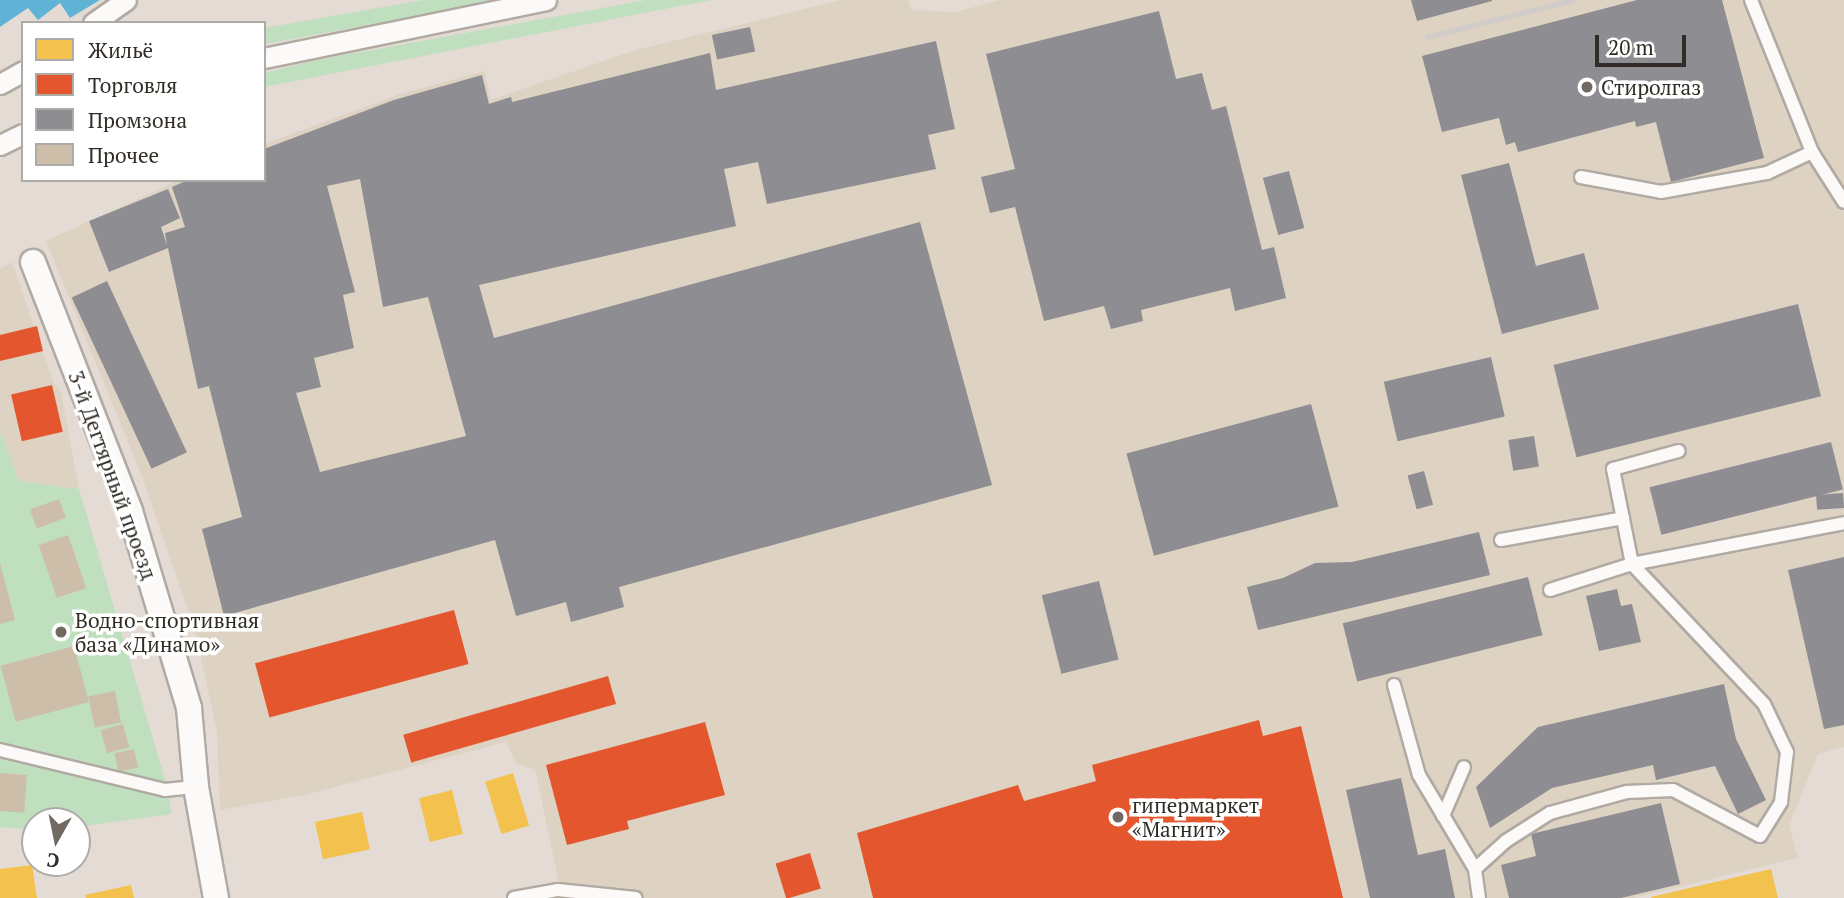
<!DOCTYPE html>
<html>
<head>
<meta charset="utf-8">
<style>
	body { margin:0 }
	#map { position:relative; width:1844px; height:898px; overflow:hidden; background:#e4dcd4; font-family:"PT Serif",serif }
	div>[style] { position:absolute }
	[style*='--x'] { left:calc(var(--x)*1px); top:calc(var(--y)*1px); width:calc(var(--w)*1px); rotate:calc(var(--a)*1deg) }
	.built>* { inset:0; background:#ded2c3 }
	.green>* { inset:0; background:#bfdfbf }
	.water>* { inset:0; background:#61b3d6 }
	.homes>* { inset:0; background:#f2c14e; transform-origin:0 0 }
	.shops>* { inset:0; background:#e4572e; transform-origin:0 0 }
	.industry>* { inset:0; background:#8d8d92; transform-origin:0 0 }
	.building>* { inset:0; background:#cdbeaa; transform-origin:0 0 }
	.roads { filter:drop-shadow(2px 0 #b0aaa3) drop-shadow(-2px 0 #b0aaa3) drop-shadow(0 2px #b0aaa3) drop-shadow(0 -2px #b0aaa3) }
	.service>* { height:12px; margin:-6px; padding:0 6px; transform-origin:6px; border-radius:6px; background:#fbfaf9 }
	.pedestrian>* { height:19px; margin:-9.5px; padding:0 9.5px; transform-origin:9.5px; border-radius:9.5px; background:#fbfaf9 }
	.minor>* { height:24px; margin:-12px; padding:0 12px; transform-origin:12px; border-radius:12px; background:#fbfaf9 }
	.rail>* { height:5px; margin:-2.5px; padding:0 2.5px; transform-origin:2.5px; border-radius:2.5px; background:#cfccca }
	.dots>* { width:19px; height:19px; translate:-50% -50%; box-sizing:border-box; border:4px solid #fff; border-radius:50% }
	span { translate:-50% -50%; white-space:nowrap; text-align:center; line-height:1.15; -webkit-text-stroke:7px #fff; paint-order:stroke }
	.poi-label { font-size:21px; color:#312c26 }
	.left { translate:0 -50%; text-align:left }
	.street-label { font-size:21px; color:#312c26 }
	.legend { position:absolute; left:21px; top:21px; width:245px; height:161px; box-sizing:border-box; background:#fff; border:2px solid #adaba8; margin:0; padding:9px 12px; list-style:none; font-size:21px; color:#312c26 }
	.legend li { display:flex; align-items:center; gap:14px; height:35px }
	.legend b { width:35px; border:2px solid #adaba8 }
	.north { position:absolute; left:21px; top:807px; width:70px; height:70px; box-sizing:border-box; background:#fff; border:2px solid #adaba8; border-radius:50%; rotate:189deg; font-size:19px; font-weight:700; line-height:28px; text-align:center; color:#312c26 }
	.north::after { content:''; display:block; margin:auto; width:24px; height:32px; background:#706a63; clip-path:polygon(50% 0,100% 100%,50% 72%,0 100%) }
	.scale { position:absolute; left:1595px; top:35px; width:91px; height:32px; box-sizing:border-box; border:4px solid #312c26; border-top:0; padding-left:9px; font-size:21px; line-height:24px; white-space:nowrap; color:#312c26; -webkit-text-stroke:5px #fff; paint-order:stroke }
</style>
</head>
<body>
<div id="map">
	<div class="built">
		<div style="clip-path:polygon(841px 0,908px 0,911px 10px,955px 12px,1000px 0,1844px 0,1844px 747px,1818px 754px,1789px 825px,1798px 858px,1633px 898px,562px 898px,535px 769px,517px 764px,506px 742px,304px 795px,220px 810px,217px 732px,195px 631px,141px 474px,46px 241px,179px 180px,264px 180px,264px 144px,400px 94px,485px 71px,490px 100px,636px 50px)"></div>
		<div style="clip-path:polygon(12px 262px,53px 381px,61px 392px,79px 489px,19px 481px,0 431px,0 269px)"></div>
	</div>
	<div class="green">
		<div style="clip-path:polygon(423px 0,505px 0,264px 44px,264px 28px)"></div>
		<div style="clip-path:polygon(646px 0,711px 0,264px 87px,264px 73px,312px 61px)"></div>
		<div style="clip-path:polygon(0 431px,19px 481px,79px 489px,164px 776px,172px 814px,77px 827px,77px 821px,35px 821px,35px 830px,0 827px)"></div>
	</div>
	<div class="water">
		<div style="clip-path:polygon(0 0,100px 0,70px 18px,60px 3px,38px 20px,28px 8px,0 27px)"></div>
	</div>
	<div class="homes">
		<div style="left:513px;top:773px;width:55px;height:29px;rotate:73deg"></div>
		<div style="left:452px;top:790px;width:45px;height:34px;rotate:76deg"></div>
		<div style="left:362px;top:812px;width:38px;height:48px;rotate:78deg"></div>
		<div style="clip-path:polygon(32px 865px,37px 898px,0 898px,0 869px)"></div>
		<div style="clip-path:polygon(1771px 869px,1778px 898px,1651px 898px,1651px 897px)"></div>
		<div style="clip-path:polygon(131px 885px,134px 898px,86px 898px,85px 895px)"></div>
	</div>
	<div class="shops">
		<div style="clip-path:polygon(37px 326px,43px 351px,0 361px,0 335px)"></div>
		<div style="left:52px;top:385px;width:48px;height:42px;rotate:77deg"></div>
		<div style="left:454px;top:610px;width:56px;height:206px;rotate:75deg"></div>
		<div style="left:608px;top:676px;width:29px;height:213px;rotate:74deg"></div>
		<div style="clip-path:polygon(1259px 720px,1263px 736px,1301px 726px,1343px 898px,873px 898px,857px 833px,1018px 785px,1024px 801px,1096px 781px,1092px 765px)"></div>
		<div style="clip-path:polygon(705px 722px,725px 795px,627px 821px,629px 829px,567px 845px,546px 765px)"></div>
		<div style="left:810px;top:853px;width:37px;height:36px;rotate:73deg"></div>
	</div>
	<div class="industry">
		<div style="clip-path:polygon(1411px 0,1492px 0,1492px 1px,1417px 21px)"></div>
		<div style="clip-path:polygon(1637px 0,1722px 0,1764px 158px,1671px 182px,1656px 122px,1636px 127px,1635px 121px,1518px 152px,1515px 142px,1506px 145px,1499px 118px,1442px 132px,1422px 56px)"></div>
		<div style="clip-path:polygon(1159px 11px,1176px 79px,1202px 73px,1212px 110px,1226px 106px,1262px 250px,1274px 247px,1286px 298px,1235px 311px,1230px 288px,1141px 310px,1143px 321px,1111px 329px,1104px 306px,1044px 321px,1015px 207px,990px 213px,981px 177px,1015px 169px,986px 54px)"></div>
		<div style="left:750px;top:27px;width:25px;height:39px;rotate:78deg"></div>
		<div style="clip-path:polygon(evenodd,936px 41px,955px 129px,928px 135px,936px 169px,767px 204px,758px 162px,724px 169px,736px 226px,479px 285px,494px 338px,920px 222px,992px 485px,619px 587px,624px 607px,571px 622px,566px 602px,516px 616px,495px 540px,224px 616px,202px 529px,242px 517px,209px 386px,198px 389px,168px 248px,109px 272px,89px 221px,168px 189px,180px 218px,161px 227px,167px 245px,165px 233px,185px 227px,172px 187px,188px 180px,264px 180px,264px 149px,394px 100px,482px 75px,489px 104px,511px 97px,512px 102px,710px 53px,716px 90px,936px 41px,360px 179px,383px 307px,428px 297px,466px 436px,320px 472px,296px 393px,321px 387px,314px 358px,354px 348px,343px 295px,355px 292px,327px 186px,360px 179px)"></div>
		<div style="clip-path:polygon(1509px 163px,1536px 266px,1584px 253px,1599px 309px,1502px 334px,1461px 175px)"></div>
		<div style="left:1289px;top:171px;width:59px;height:27px;rotate:75deg"></div>
		<div style="left:107px;top:281px;width:189px;height:39px;rotate:65deg"></div>
		<div style="left:1798px;top:304px;width:95px;height:252px;rotate:76deg"></div>
		<div style="left:1491px;top:357px;width:61px;height:110px;rotate:77deg"></div>
		<div style="left:1311px;top:404px;width:106px;height:191px;rotate:75deg"></div>
		<div style="left:1534px;top:436px;width:31px;height:26px;rotate:81deg"></div>
		<div style="left:1831px;top:442px;width:49px;height:187px;rotate:76deg"></div>
		<div style="left:1424px;top:471px;width:35px;height:17px;rotate:75deg"></div>
		<div style="left:1843px;top:493px;width:15px;height:27px;rotate:86deg"></div>
		<div style="clip-path:polygon(1479px 532px,1490px 575px,1258px 630px,1247px 587px,1283px 578px,1315px 563px,1352px 562px)"></div>
		<div style="clip-path:polygon(1844px 557px,1844px 725px,1824px 729px,1788px 570px)"></div>
		<div style="left:1528px;top:577px;width:60px;height:191px;rotate:76deg"></div>
		<div style="left:1099px;top:581px;width:81px;height:59px;rotate:76deg"></div>
		<div style="clip-path:polygon(1617px 589px,1621px 606px,1632px 604px,1641px 642px,1599px 651px,1586px 596px)"></div>
		<div style="clip-path:polygon(1724px 684px,1736px 739px,1766px 800px,1738px 814px,1715px 766px,1656px 780px,1653px 765px,1552px 788px,1490px 828px,1476px 787px,1538px 727px)"></div>
		<div style="clip-path:polygon(1401px 778px,1418px 855px,1445px 849px,1455px 898px,1370px 898px,1346px 790px)"></div>
		<div style="clip-path:polygon(1661px 803px,1680px 884px,1621px 898px,1509px 898px,1501px 865px,1536px 856px,1531px 834px)"></div>
	</div>
	<div class="building">
		<div style="left:59px;top:499px;width:20px;height:31px;rotate:70deg"></div>
		<div style="left:68px;top:535px;width:56px;height:31px;rotate:71deg"></div>
		<div style="clip-path:polygon(0 563px,15px 620px,0 624px)"></div>
		<div style="left:74px;top:646px;width:58px;height:76px;rotate:75deg"></div>
		<div style="left:115px;top:691px;width:32px;height:27px;rotate:79deg"></div>
		<div style="left:123px;top:724px;width:24px;height:23px;rotate:75deg"></div>
		<div style="left:134px;top:749px;width:19px;height:20px;rotate:78deg"></div>
		<div style="left:0;top:773px;width:27px;height:38px;rotate:4deg"></div>
	</div>
	<div class="roads">
		<div class="service">
			<div style="--x:1751;--y:0;--w:164;--a:68.1"></div>
			<div style="--x:1812;--y:152;--w:59;--a:57.4"></div>
			<div style="--x:1581;--y:177;--w:81;--a:10.6"></div>
			<div style="--x:1661;--y:192;--w:108;--a:-10.2"></div>
			<div style="--x:1767;--y:173;--w:50;--a:-25"></div>
			<div style="--x:1501;--y:540;--w:124;--a:-10.2"></div>
			<div style="--x:1550;--y:590;--w:86;--a:-17.6"></div>
			<div style="--x:1632;--y:564;--w:216;--a:-10.9"></div>
			<div style="--x:1394;--y:685;--w:93;--a:74.5"></div>
			<div style="--x:1419;--y:775;--w:109;--a:59.2"></div>
			<div style="--x:0;--y:750;--w:170;--a:13.6"></div>
			<div style="--x:165;--y:790;--w:31;--a:-6"></div>
			<div style="--x:1443;--y:816;--w:53;--a:-66.8"></div>
			<div style="--x:514;--y:898;--w:45;--a:-10.3"></div>
			<div style="--x:558;--y:890;--w:78;--a:5.9"></div>
			<div style="--x:1479;--y:898;--w:29;--a:-98"></div>
			<div style="--x:1475;--y:869;--w:42;--a:-42.1"></div>
			<div style="--x:1506;--y:841;--w:52;--a:-32.5"></div>
			<div style="--x:1550;--y:813;--w:80;--a:-15.3"></div>
			<div style="--x:1627;--y:792;--w:46;--a:-2.5"></div>
			<div style="--x:1673;--y:790;--w:98;--a:27.9"></div>
			<div style="--x:1760;--y:836;--w:40;--a:-58"></div>
			<div style="--x:1781;--y:802;--w:50;--a:-83.2"></div>
			<div style="--x:1787;--y:752;--w:53;--a:-115.6"></div>
			<div style="--x:1764;--y:704;--w:192;--a:-133.3"></div>
			<div style="--x:1632;--y:564;--w:97;--a:-101.3"></div>
			<div style="--x:1613;--y:469;--w:68;--a:-15.3"></div>
		</div>
		<div class="pedestrian">
			<div style="--x:93;--y:23;--w:40;--a:-34.9"></div>
			<div style="--x:264;--y:58;--w:288;--a:-11.6"></div>
			<div style="--x:0;--y:84;--w:26;--a:-29"></div>
			<div style="--x:0;--y:145;--w:25;--a:-26"></div>
		</div>
		<div class="minor">
			<div style="--x:33;--y:262;--w:267;--a:68.7"></div>
			<div style="--x:130;--y:511;--w:206;--a:73.3"></div>
			<div style="--x:189;--y:708;--w:79;--a:84.9"></div>
			<div style="--x:196;--y:787;--w:113;--a:79.8"></div>
		</div>
	</div>
	<div class="rail">
		<div style="--x:1427;--y:37;--w:150;--a:-14.3"></div>
	</div>
	<div class="dots">
		<div style="left:1587px;top:87px;background:#706a63"></div>
		<div style="left:61px;top:632px;background:#706a63"></div>
		<div style="left:1118px;top:817px;background:#706a63"></div>
	</div>
	<div class="poi-label">
		<span class="left" style="left:1601px;top:87px">Стиролгаз</span>
		<span class="left" style="left:75px;top:632px">Водно-спортивная<br>база «Динамо»</span>
		<span class="left" style="left:1132px;top:817px">гипермаркет<br>«Магнит»</span>
	</div>
	<div class="street-label">
		<span style="left:113px;top:475px;rotate:70deg">3-й Дегтярный проезд</span>
	</div>
	<ul class="legend">
	<li><b style="height:19px;background:#f2c14e"></b>Жильё</li>
	<li><b style="height:19px;background:#e4572e"></b>Торговля</li>
	<li><b style="height:19px;background:#8d8d92"></b>Промзона</li>
	<li><b style="height:19px;background:#cdbeaa"></b>Прочее</li>
	</ul>
	<div class="north">С</div>
	<div class="scale">20 m</div>
</div>
</body>
</html>
